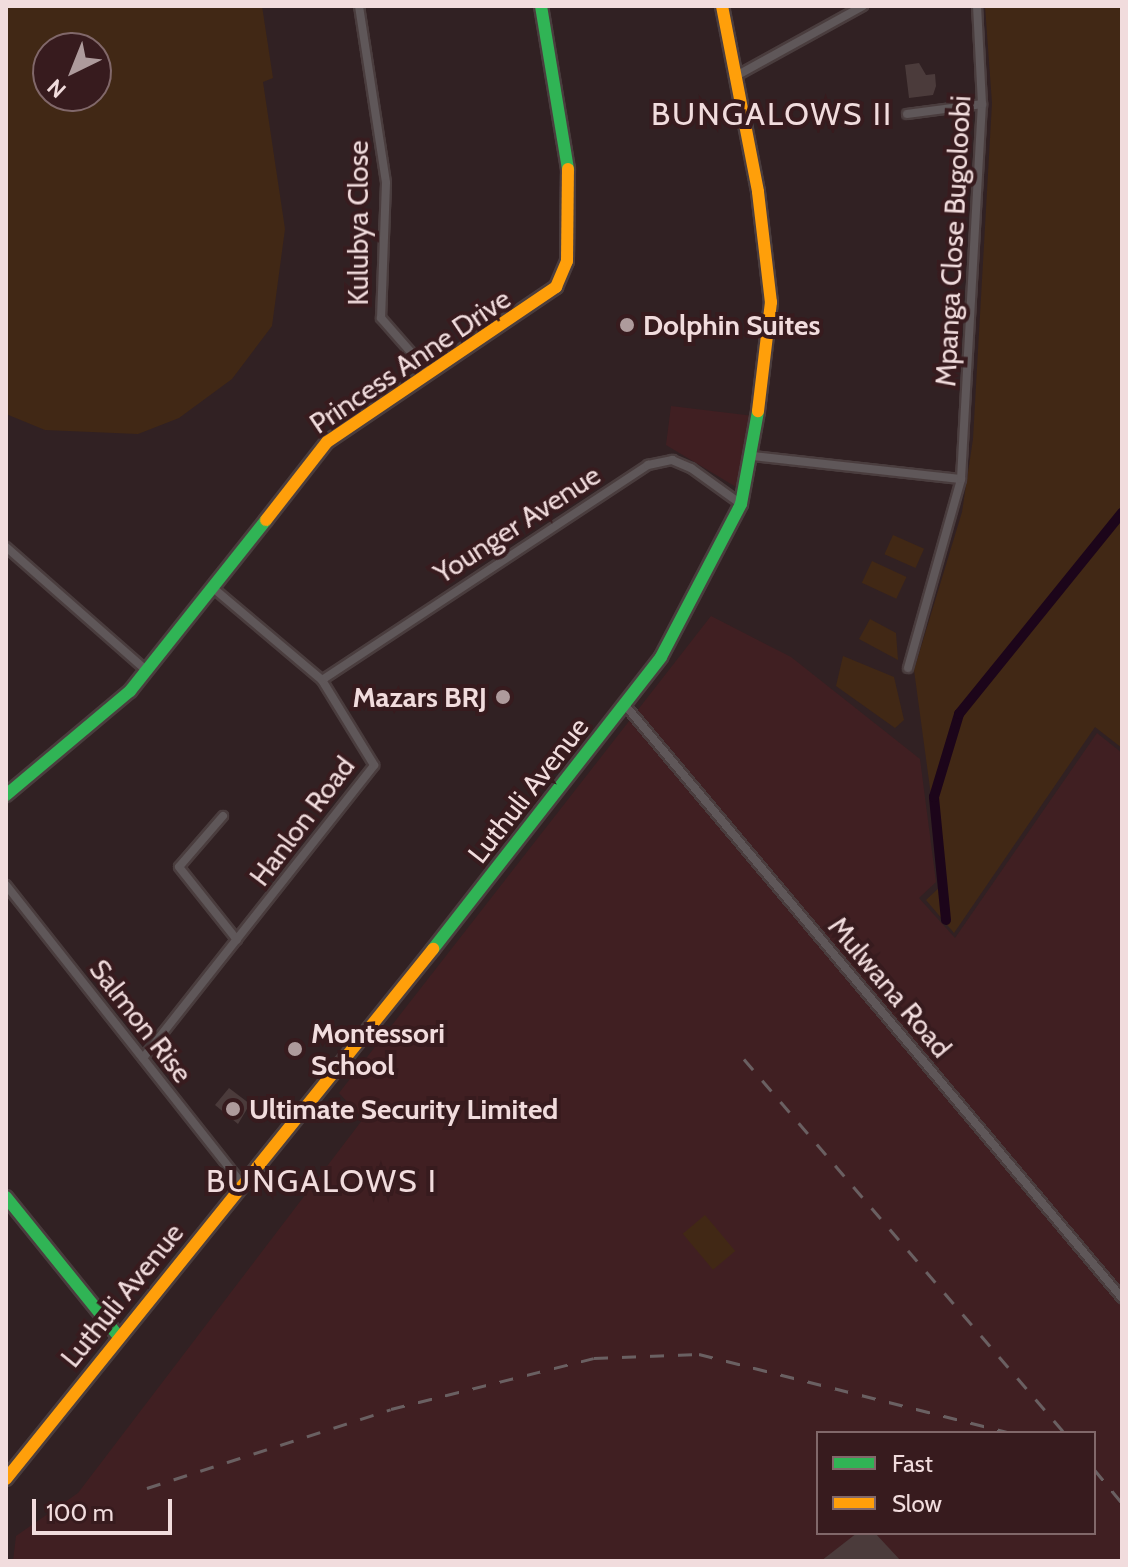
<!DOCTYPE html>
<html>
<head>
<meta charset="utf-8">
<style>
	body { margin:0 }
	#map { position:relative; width:1128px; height:1567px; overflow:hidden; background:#312123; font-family:Cabin,sans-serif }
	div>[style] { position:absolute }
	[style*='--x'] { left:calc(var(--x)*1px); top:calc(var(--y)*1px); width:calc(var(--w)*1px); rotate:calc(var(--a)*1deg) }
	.built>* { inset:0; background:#401f22 }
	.green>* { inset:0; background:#412815; transform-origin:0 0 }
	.canal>* { height:10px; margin:-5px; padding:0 5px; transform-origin:5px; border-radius:5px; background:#1c051a }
	.building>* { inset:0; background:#4b3b3b }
	.roads { filter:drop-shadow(2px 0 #4a3d3e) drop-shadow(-2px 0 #4a3d3e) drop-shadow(0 2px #4a3d3e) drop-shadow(0 -2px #4a3d3e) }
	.street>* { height:8px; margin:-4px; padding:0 4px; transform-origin:4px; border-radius:4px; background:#5f5759 }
	.fast>* { height:12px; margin:-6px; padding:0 6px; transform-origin:6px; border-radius:6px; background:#30b455 }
	.slow>* { height:12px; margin:-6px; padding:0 6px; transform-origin:6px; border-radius:6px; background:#ff9f0a }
	.rail>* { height:3px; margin-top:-1.5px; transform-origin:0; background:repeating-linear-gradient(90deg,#6a6062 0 14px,transparent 0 28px) }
	.dots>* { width:22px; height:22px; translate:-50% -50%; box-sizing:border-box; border:4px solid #371b1e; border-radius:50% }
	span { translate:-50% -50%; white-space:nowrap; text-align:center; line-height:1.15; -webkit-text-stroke:8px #371b1e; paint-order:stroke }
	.street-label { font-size:28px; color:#f1dcdd }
	.poi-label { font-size:28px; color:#f1dcdd; font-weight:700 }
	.left { translate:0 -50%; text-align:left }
	.right { translate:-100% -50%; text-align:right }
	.quarter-label { font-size:32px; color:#f1dcdd; letter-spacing:2px }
	.frame { position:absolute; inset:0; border:8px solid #f1dcdd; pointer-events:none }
	.legend { position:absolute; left:816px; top:1431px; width:280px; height:104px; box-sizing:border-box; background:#371b1e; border:2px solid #81686a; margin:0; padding:10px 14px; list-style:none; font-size:24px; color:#f1dcdd }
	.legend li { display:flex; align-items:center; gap:16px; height:40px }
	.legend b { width:40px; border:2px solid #81686a }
	.north { position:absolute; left:32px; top:32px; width:80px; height:80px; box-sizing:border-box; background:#371b1e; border:2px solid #81686a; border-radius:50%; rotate:223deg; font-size:22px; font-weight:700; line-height:32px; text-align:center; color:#f1dcdd }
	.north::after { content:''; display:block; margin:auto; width:28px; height:36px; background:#ae9b9c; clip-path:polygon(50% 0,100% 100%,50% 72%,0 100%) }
	.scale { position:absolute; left:32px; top:1499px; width:140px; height:36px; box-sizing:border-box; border:4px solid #f1dcdd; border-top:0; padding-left:10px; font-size:24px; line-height:28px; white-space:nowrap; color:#f1dcdd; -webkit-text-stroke:6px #371b1e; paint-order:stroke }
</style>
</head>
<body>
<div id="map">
	<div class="built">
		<div style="clip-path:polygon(671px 406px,754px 416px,736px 487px,666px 445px)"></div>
		<div style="clip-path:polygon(evenodd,711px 616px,791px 657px,920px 759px,936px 882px,919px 898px,955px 938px,1097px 733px,1122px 753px,1122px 1561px,13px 1561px,16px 1536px,78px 1493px,363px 1119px,339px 1093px,711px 616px,818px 1433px,1094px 1433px,1094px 1533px,818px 1533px,818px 1433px)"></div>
	</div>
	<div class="green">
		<div style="clip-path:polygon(evenodd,6px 6px,262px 6px,273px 78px,263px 82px,285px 229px,272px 326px,232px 379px,179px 418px,138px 434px,45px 430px,6px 414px,6px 6px,96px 48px,96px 96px,48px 96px,48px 48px,96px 48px)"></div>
		<div style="clip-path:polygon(985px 6px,1122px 6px,1122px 748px,1095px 727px,954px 933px,926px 900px,943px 884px,914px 670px,962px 512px,973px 439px,992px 103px)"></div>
		<div style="left:893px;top:535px;width:34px;height:21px;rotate:24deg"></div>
		<div style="left:872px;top:561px;width:38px;height:24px;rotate:25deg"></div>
		<div style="clip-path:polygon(870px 619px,896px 633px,898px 660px,859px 639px)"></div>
		<div style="clip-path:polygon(843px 656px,894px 677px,904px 720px,895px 728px,836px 686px)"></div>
		<div style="left:705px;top:1215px;width:47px;height:29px;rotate:50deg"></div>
	</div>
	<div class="canal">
		<div style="--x:946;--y:920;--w:124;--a:-95.6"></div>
		<div style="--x:934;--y:797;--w:87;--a:-73.2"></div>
		<div style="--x:959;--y:714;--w:259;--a:-51"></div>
	</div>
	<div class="building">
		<div style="clip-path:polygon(919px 63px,926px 75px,935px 74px,936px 86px,933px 95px,909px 98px,905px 65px)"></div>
		<div style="clip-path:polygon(229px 1088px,250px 1104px,238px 1124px,215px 1105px)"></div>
		<div style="clip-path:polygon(857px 1533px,875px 1533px,901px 1561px,821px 1561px)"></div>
	</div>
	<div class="roads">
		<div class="street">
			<div style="--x:359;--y:6;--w:179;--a:81.3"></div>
			<div style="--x:386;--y:183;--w:135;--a:92.1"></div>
			<div style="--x:381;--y:318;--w:74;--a:48.8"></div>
			<div style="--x:736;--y:76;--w:145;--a:-28.9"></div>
			<div style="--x:907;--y:114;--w:76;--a:-7.6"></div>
			<div style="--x:752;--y:456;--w:210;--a:6.3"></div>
			<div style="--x:6;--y:547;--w:186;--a:41.3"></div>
			<div style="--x:908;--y:668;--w:196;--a:-74.3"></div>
			<div style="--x:961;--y:479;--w:376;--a:-86.8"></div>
			<div style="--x:982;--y:104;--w:98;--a:-92.9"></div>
			<div style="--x:322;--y:680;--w:391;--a:-33.4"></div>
			<div style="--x:648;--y:465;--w:25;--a:-12"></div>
			<div style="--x:672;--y:460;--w:21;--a:23"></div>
			<div style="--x:691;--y:468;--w:62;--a:35.8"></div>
			<div style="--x:625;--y:705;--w:774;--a:50.03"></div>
			<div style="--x:223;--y:816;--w:67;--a:130.8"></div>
			<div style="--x:179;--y:867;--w:93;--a:51.5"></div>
			<div style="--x:6;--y:885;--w:381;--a:51.7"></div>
			<div style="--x:143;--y:1058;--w:373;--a:-51.7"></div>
			<div style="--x:374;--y:765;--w:100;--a:-121.5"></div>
			<div style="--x:322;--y:680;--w:144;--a:-139.8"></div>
		</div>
		<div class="fast">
			<div style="--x:541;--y:6;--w:165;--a:80.6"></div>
			<div style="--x:6;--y:795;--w:162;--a:-40"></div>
			<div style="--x:130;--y:691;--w:218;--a:-51.5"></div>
			<div style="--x:433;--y:949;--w:370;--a:-52"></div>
			<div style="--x:661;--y:657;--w:173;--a:-62.4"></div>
			<div style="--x:741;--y:504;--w:95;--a:-79.6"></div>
			<div style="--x:6;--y:1197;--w:180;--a:51.1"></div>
		</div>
		<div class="slow">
			<div style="--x:722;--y:6;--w:189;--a:79"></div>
			<div style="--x:758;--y:192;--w:111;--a:83.3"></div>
			<div style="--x:771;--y:302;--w:110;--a:96.8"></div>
			<div style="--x:266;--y:520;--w:99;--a:-52"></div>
			<div style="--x:327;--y:442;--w:277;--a:-34.1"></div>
			<div style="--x:556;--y:287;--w:28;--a:-67"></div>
			<div style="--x:567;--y:261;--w:92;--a:-89.4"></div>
			<div style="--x:6;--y:1479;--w:681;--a:-51.14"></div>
		</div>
	</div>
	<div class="rail">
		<div style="--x:744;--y:1059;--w:492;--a:49.4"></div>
		<div style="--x:1094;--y:1469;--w:44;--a:50.5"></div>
		<div style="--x:147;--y:1488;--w:256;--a:-17.9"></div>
		<div style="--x:391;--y:1409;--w:209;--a:-14.1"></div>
		<div style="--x:594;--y:1358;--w:105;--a:-2.2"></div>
		<div style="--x:699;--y:1354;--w:323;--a:14.2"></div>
	</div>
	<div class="dots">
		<div style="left:627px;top:325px;background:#ae9b9c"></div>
		<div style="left:503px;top:697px;background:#ae9b9c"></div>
		<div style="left:295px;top:1049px;background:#ae9b9c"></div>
		<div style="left:233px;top:1109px;background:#ae9b9c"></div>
	</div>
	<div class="street-label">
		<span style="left:358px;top:223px;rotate:-90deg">Kulubya Close</span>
		<span style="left:953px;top:241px;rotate:-87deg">Mpanga Close Bugoloobi</span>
		<span style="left:410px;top:361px;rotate:-34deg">Princess Anne Drive</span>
		<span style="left:517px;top:524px;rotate:-33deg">Younger Avenue</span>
		<span style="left:528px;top:790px;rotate:-52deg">Luthuli Avenue</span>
		<span style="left:302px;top:821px;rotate:-53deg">Hanlon Road</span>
		<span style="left:890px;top:987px;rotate:50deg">Mulwana Road</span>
		<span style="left:141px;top:1021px;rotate:52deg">Salmon Rise</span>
		<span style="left:122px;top:1295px;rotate:-51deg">Luthuli Avenue</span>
	</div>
	<div class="poi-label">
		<span class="left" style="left:643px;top:325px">Dolphin Suites</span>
		<span class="right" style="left:487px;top:697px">Mazars BRJ</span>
		<span class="left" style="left:311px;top:1049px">Montessori<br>School</span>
		<span class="left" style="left:249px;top:1109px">Ultimate Security Limited</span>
	</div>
	<div class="quarter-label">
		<span style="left:772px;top:114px">BUNGALOWS II</span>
		<span style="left:322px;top:1181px">BUNGALOWS I</span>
	</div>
	<div class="frame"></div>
	<ul class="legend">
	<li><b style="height:10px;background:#30b455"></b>Fast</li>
	<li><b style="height:10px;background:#ff9f0a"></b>Slow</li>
	</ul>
	<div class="north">N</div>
	<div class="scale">100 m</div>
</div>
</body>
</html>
